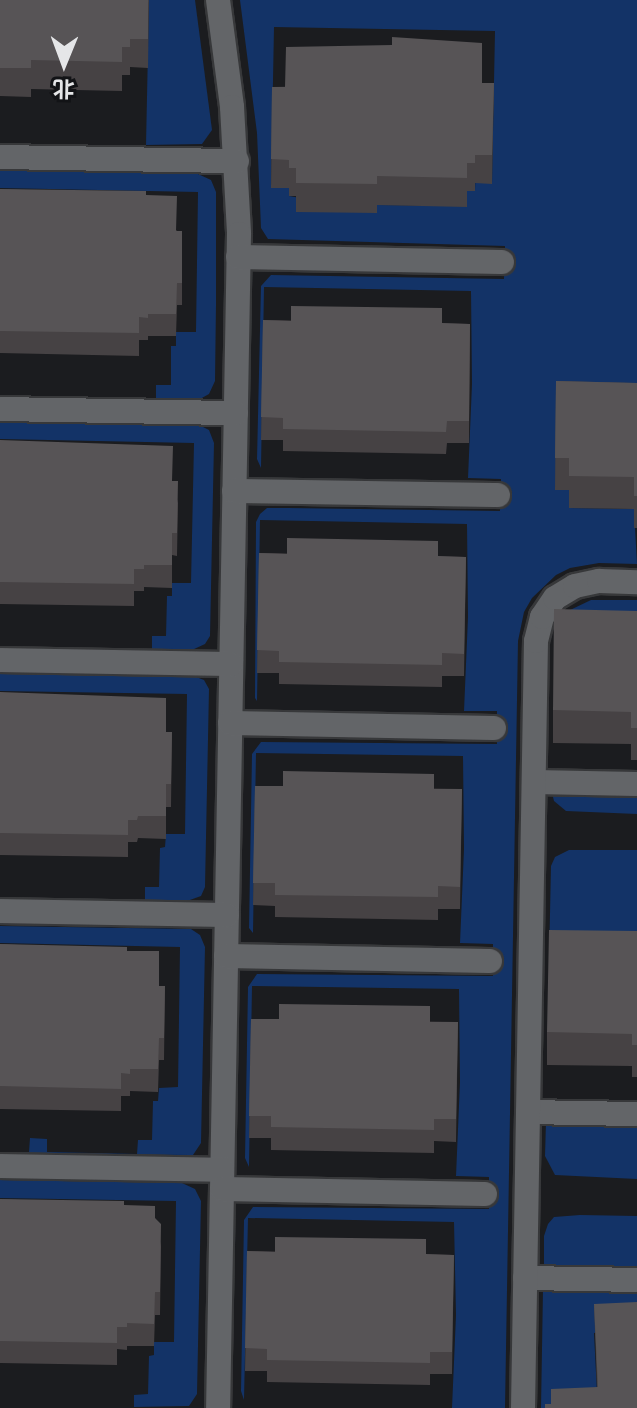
<!DOCTYPE html>
<html>
<head>
<meta charset="utf-8">
<style>
	body { margin:0 }
	#map { position:relative; width:637px; height:1408px; overflow:hidden; background:#1b1c1f; font-family:"DM Sans","Noto Sans SC",sans-serif }
	div>[style] { position:absolute }
	[style*='--x'] { left:calc(var(--x)*1px); top:calc(var(--y)*1px); width:calc(var(--w)*1px); rotate:calc(var(--a)*1deg) }
	.green>* { inset:0; background:#133367 }
	.roads { filter:drop-shadow(2px 0 #37383a) drop-shadow(-2px 0 #37383a) drop-shadow(0 2px #37383a) drop-shadow(0 -2px #37383a) }
	.minor>* { height:24px; margin:-12px; padding:0 12px; transform-origin:12px; border-radius:12px; background:#636568 }
	.wall>* { inset:0; background:#464244 }
	.building>* { inset:0; background:#575456 }
	span { translate:-50% -50%; white-space:nowrap; text-align:center; line-height:1.15; -webkit-text-stroke:6px #121316; paint-order:stroke }
	.north { position:absolute; left:24px; top:24px; width:80px; height:80px; -webkit-text-stroke:6px #121316; paint-order:stroke; rotate:181deg; font-size:22px; font-weight:700; line-height:32px; text-align:center; color:#e5e6e8 }
	.north::after { content:''; display:block; margin:auto; width:28px; height:36px; background:#e5e6e8; clip-path:polygon(50% 0,100% 100%,50% 72%,0 100%) }
</style>
</head>
<body>
<div id="map">
	<div class="green">
		<div style="clip-path:polygon(149px 0,195px 0,212px 130px,202px 144px,146px 145px)"></div>
		<div style="clip-path:polygon(evenodd,240px 0,637px 0,637px 415px,555px 489px,569px 490px,569px 508px,634px 509px,637px 564px,599px 563px,570px 568px,556px 575px,532px 598px,524px 612px,518px 641px,505px 1408px,452px 1408px,456px 1315px,454px 1222px,248px 1218px,244px 1400px,241px 1391px,244px 1220px,253px 1207px,489px 1209px,489px 1177px,456px 1176px,460px 1082px,459px 989px,252px 986px,249px 1167px,245px 1158px,248px 987px,257px 974px,493px 976px,493px 944px,460px 943px,464px 849px,463px 756px,256px 753px,253px 933px,249px 928px,252px 754px,261px 742px,497px 744px,497px 711px,464px 711px,468px 617px,467px 524px,260px 520px,257px 701px,255px 698px,256px 522px,260px 514px,267px 508px,288px 508px,500px 511px,501px 479px,468px 478px,472px 384px,471px 291px,264px 287px,261px 468px,257px 459px,261px 286px,271px 275px,504px 279px,505px 246px,268px 239px,261px 228px,257px 133px,240px 0,274px 27px,495px 31px,492px 183px,482px 183px,476px 159px,475px 191px,467px 191px,466px 206px,377px 205px,377px 212px,289px 196px,289px 164px,271px 188px,274px 27px)"></div>
		<div style="clip-path:polygon(0 170px,198px 174px,211px 180px,216px 192px,216px 304px,215px 381px,209px 394px,200px 399px,156px 398px,156px 385px,171px 385px,171px 346px,176px 346px,176px 332px,196px 332px,198px 192px,0 188px)"></div>
		<div style="clip-path:polygon(0 422px,199px 425px,209px 430px,214px 443px,210px 636px,205px 644px,192px 650px,152px 649px,152px 636px,166px 636px,167px 596px,172px 596px,172px 583px,191px 583px,194px 443px,0 439px)"></div>
		<div style="clip-path:polygon(591px 600px,637px 600px,637px 643px,568px 611px)"></div>
		<div style="clip-path:polygon(0 671px,191px 675px,204px 680px,209px 689px,205px 887px,201px 896px,187px 901px,145px 900px,145px 887px,159px 887px,160px 848px,165px 847px,166px 834px,185px 834px,187px 694px,0 691px)"></div>
		<div style="clip-path:polygon(552px 793px,637px 794px,637px 814px,566px 811px,554px 801px)"></div>
		<div style="clip-path:polygon(569px 850px,637px 850px,637px 963px,549px 962px,551px 866px,555px 857px)"></div>
		<div style="clip-path:polygon(0 926px,191px 929px,200px 935px,205px 947px,201px 1143px,193px 1155px,0 1154px,29px 1152px,30px 1138px,47px 1139px,47px 1152px,137px 1154px,138px 1140px,152px 1140px,153px 1101px,158px 1101px,159px 1088px,178px 1087px,180px 947px,0 943px)"></div>
		<div style="clip-path:polygon(546px 1122px,637px 1124px,637px 1179px,555px 1175px,545px 1156px)"></div>
		<div style="clip-path:polygon(0 1180px,182px 1183px,195px 1189px,201px 1201px,197px 1394px,189px 1406px,134px 1407px,134px 1395px,148px 1394px,149px 1356px,154px 1355px,154px 1342px,174px 1342px,176px 1201px,0 1198px)"></div>
		<div style="clip-path:polygon(580px 1215px,637px 1216px,637px 1269px,544px 1267px,544px 1236px,548px 1224px,554px 1217px)"></div>
		<div style="clip-path:polygon(543px 1289px,637px 1290px,637px 1330px,594px 1333px,597px 1393px,606px 1408px,541px 1408px)"></div>
	</div>
	<div class="roads">
		<div class="minor">
			<div style="--x:218;--y:0;--w:108;--a:82.5"></div>
			<div style="--x:232;--y:107;--w:127;--a:86.8"></div>
			<div style="--x:239;--y:234;--w:1174;--a:91.02"></div>
			<div style="--x:0;--y:157;--w:237;--a:1"></div>
			<div style="--x:238;--y:257;--w:264;--a:1.1"></div>
			<div style="--x:0;--y:409;--w:236;--a:1"></div>
			<div style="--x:234;--y:491;--w:264;--a:0.9"></div>
			<div style="--x:0;--y:660;--w:231;--a:1"></div>
			<div style="--x:230;--y:723;--w:264;--a:1.1"></div>
			<div style="--x:534;--y:782;--w:103;--a:1.1"></div>
			<div style="--x:0;--y:911;--w:227;--a:1"></div>
			<div style="--x:226;--y:956;--w:264;--a:1.1"></div>
			<div style="--x:528;--y:1112;--w:109;--a:1.1"></div>
			<div style="--x:0;--y:1166;--w:222;--a:1"></div>
			<div style="--x:222;--y:1189;--w:263;--a:1.1"></div>
			<div style="--x:525;--y:1278;--w:112;--a:1"></div>
			<div style="--x:523;--y:1408;--w:767;--a:-89.03"></div>
			<div style="--x:536;--y:641;--w:25;--a:-76"></div>
			<div style="--x:542;--y:617;--w:23;--a:-56"></div>
			<div style="--x:555;--y:598;--w:23;--a:-31"></div>
			<div style="--x:575;--y:586;--w:25;--a:-12"></div>
			<div style="--x:599;--y:581;--w:38;--a:2"></div>
		</div>
	</div>
	<div class="wall">
		<div style="clip-path:polygon(0 0,149px 0,148px 68px,130px 67px,130px 75px,122px 75px,122px 91px,31px 89px,31px 97px,0 96px)"></div>
		<div style="clip-path:polygon(494px 83px,492px 184px,475px 183px,475px 191px,467px 191px,467px 207px,377px 205px,377px 213px,296px 212px,296px 196px,289px 196px,289px 188px,271px 188px,272px 87px)"></div>
		<div style="clip-path:polygon(0 189px,146px 195px,177px 231px,182px 253px,182px 305px,177px 305px,176px 336px,148px 336px,148px 340px,139px 340px,139px 356px,0 353px)"></div>
		<div style="clip-path:polygon(263px 320px,470px 324px,469px 443px,447px 443px,446px 454px,283px 451px,283px 440px,261px 440px)"></div>
		<div style="clip-path:polygon(556px 381px,637px 383px,637px 528px,634px 528px,634px 509px,569px 508px,569px 490px,555px 490px)"></div>
		<div style="clip-path:polygon(0 440px,172px 481px,178px 503px,177px 556px,172px 555px,172px 588px,144px 587px,144px 591px,134px 591px,134px 606px,0 604px)"></div>
		<div style="clip-path:polygon(259px 553px,466px 557px,464px 676px,442px 676px,442px 687px,279px 684px,279px 673px,257px 673px)"></div>
		<div style="clip-path:polygon(637px 611px,637px 760px,631px 760px,631px 744px,553px 743px,553px 710px)"></div>
		<div style="clip-path:polygon(0 692px,166px 732px,172px 732px,171px 807px,166px 807px,166px 839px,138px 838px,137px 842px,128px 842px,128px 857px,0 855px)"></div>
		<div style="clip-path:polygon(255px 786px,462px 789px,460px 909px,438px 909px,438px 920px,275px 917px,275px 906px,253px 905px)"></div>
		<div style="clip-path:polygon(637px 931px,637px 1077px,632px 1077px,632px 1066px,547px 1065px,547px 1032px)"></div>
		<div style="clip-path:polygon(0 944px,127px 951px,159px 986px,165px 986px,164px 1060px,159px 1060px,158px 1092px,130px 1091px,130px 1096px,121px 1096px,121px 1111px,0 1109px)"></div>
		<div style="clip-path:polygon(251px 1019px,458px 1022px,456px 1142px,434px 1141px,434px 1153px,271px 1150px,271px 1138px,249px 1138px)"></div>
		<div style="clip-path:polygon(0 1199px,124px 1205px,155px 1218px,161px 1246px,160px 1315px,155px 1315px,154px 1346px,127px 1346px,127px 1350px,117px 1349px,117px 1365px,0 1363px)"></div>
		<div style="clip-path:polygon(247px 1251px,454px 1255px,452px 1374px,430px 1374px,430px 1385px,267px 1382px,267px 1371px,245px 1371px)"></div>
		<div style="clip-path:polygon(594px 1304px,637px 1408px,551px 1404px,597px 1387px)"></div>
	</div>
	<div class="building">
		<div style="clip-path:polygon(0 0,148px 0,148px 39px,130px 39px,130px 47px,122px 47px,122px 62px,31px 60px,31px 68px,0 68px)"></div>
		<div style="clip-path:polygon(392px 37px,482px 43px,482px 83px,494px 83px,492px 155px,475px 155px,475px 163px,467px 163px,467px 178px,377px 176px,377px 184px,296px 183px,296px 168px,289px 168px,289px 160px,271px 159px,272px 87px,285px 87px,286px 47px,392px 45px)"></div>
		<div style="clip-path:polygon(0 189px,146px 191px,146px 195px,177px 196px,176px 231px,182px 231px,182px 283px,177px 283px,176px 314px,148px 314px,148px 318px,139px 317px,139px 333px,0 331px)"></div>
		<div style="clip-path:polygon(291px 306px,442px 308px,442px 323px,470px 324px,469px 421px,447px 421px,446px 432px,283px 429px,283px 418px,261px 417px,263px 320px,291px 321px)"></div>
		<div style="clip-path:polygon(556px 381px,637px 383px,637px 496px,634px 496px,634px 477px,569px 476px,569px 458px,555px 458px)"></div>
		<div style="clip-path:polygon(0 440px,173px 446px,172px 481px,178px 481px,177px 533px,172px 533px,172px 565px,144px 565px,144px 569px,134px 569px,134px 584px,0 582px)"></div>
		<div style="clip-path:polygon(287px 538px,438px 541px,438px 556px,466px 557px,464px 654px,442px 653px,442px 665px,279px 662px,279px 651px,257px 650px,259px 553px,287px 554px)"></div>
		<div style="clip-path:polygon(554px 609px,637px 611px,637px 728px,631px 728px,631px 712px,553px 710px)"></div>
		<div style="clip-path:polygon(0 692px,166px 698px,166px 732px,172px 732px,171px 784px,166px 784px,166px 816px,138px 816px,137px 820px,128px 820px,128px 835px,0 833px)"></div>
		<div style="clip-path:polygon(283px 771px,434px 774px,434px 789px,462px 789px,460px 887px,438px 886px,438px 897px,275px 895px,275px 883px,253px 883px,255px 786px,283px 786px)"></div>
		<div style="clip-path:polygon(549px 930px,637px 931px,637px 1045px,632px 1045px,632px 1034px,547px 1032px)"></div>
		<div style="clip-path:polygon(0 944px,127px 947px,127px 951px,159px 951px,159px 986px,165px 986px,164px 1038px,159px 1038px,158px 1069px,130px 1069px,130px 1074px,121px 1073px,121px 1089px,0 1086px)"></div>
		<div style="clip-path:polygon(279px 1004px,430px 1006px,430px 1022px,458px 1022px,456px 1119px,434px 1119px,434px 1130px,271px 1127px,271px 1116px,249px 1116px,251px 1019px,279px 1019px)"></div>
		<div style="clip-path:polygon(0 1199px,124px 1201px,124px 1205px,155px 1206px,155px 1218px,161px 1224px,160px 1292px,155px 1292px,154px 1324px,127px 1323px,127px 1327px,117px 1327px,117px 1343px,0 1341px)"></div>
		<div style="clip-path:polygon(275px 1237px,426px 1239px,426px 1254px,454px 1255px,452px 1352px,430px 1352px,430px 1363px,267px 1360px,267px 1349px,245px 1348px,247px 1251px,275px 1252px)"></div>
		<div style="clip-path:polygon(637px 1302px,637px 1408px,545px 1408px,545px 1404px,551px 1404px,551px 1389px,598px 1387px,594px 1304px)"></div>
	</div>
	<div class="north">北</div>
</div>
</body>
</html>
